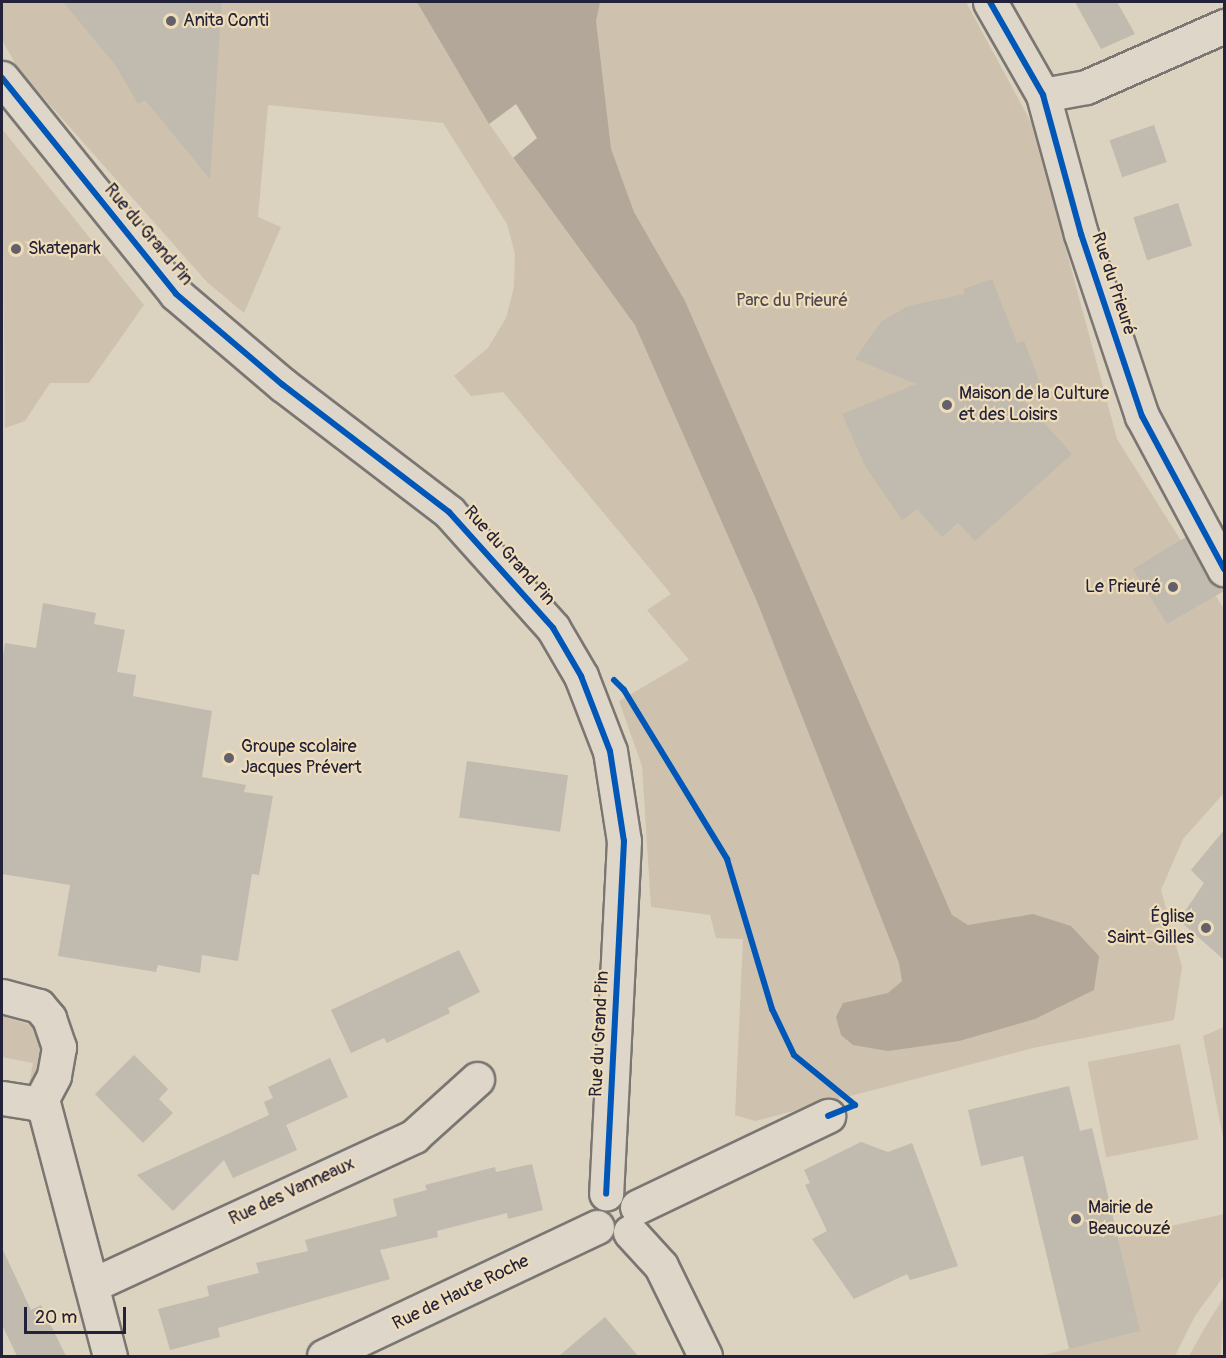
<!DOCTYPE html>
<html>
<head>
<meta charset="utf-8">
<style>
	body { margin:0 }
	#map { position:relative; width:1226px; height:1358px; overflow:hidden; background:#dbd2c0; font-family:Pangolin,sans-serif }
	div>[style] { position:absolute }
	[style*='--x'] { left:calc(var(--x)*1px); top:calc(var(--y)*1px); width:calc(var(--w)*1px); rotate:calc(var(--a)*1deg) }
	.green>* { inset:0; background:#cec2ae; transform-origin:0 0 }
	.water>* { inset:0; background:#b2a799 }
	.pier>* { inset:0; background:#dbd2c0 }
	.building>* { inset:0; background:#c1baae; transform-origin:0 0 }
	.roads { filter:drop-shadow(2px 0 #7a7672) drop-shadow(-2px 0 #7a7672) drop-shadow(0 2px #7a7672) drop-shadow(0 -2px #7a7672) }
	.minor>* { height:33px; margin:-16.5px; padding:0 16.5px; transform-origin:16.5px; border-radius:16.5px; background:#ddd6c9 }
	.cycleway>* { height:6px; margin:-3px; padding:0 3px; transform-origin:3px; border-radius:3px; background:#0057b8 }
	.dots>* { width:16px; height:16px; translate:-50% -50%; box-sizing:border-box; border:3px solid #efdcb9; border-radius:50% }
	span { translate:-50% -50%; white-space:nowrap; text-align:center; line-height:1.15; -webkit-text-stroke:4.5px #efdcb9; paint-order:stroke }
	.poi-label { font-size:18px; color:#22223b }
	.left { translate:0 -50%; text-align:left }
	.right { translate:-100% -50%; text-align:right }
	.street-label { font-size:18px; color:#22223b }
	.park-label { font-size:18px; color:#4c4855 }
	.frame { position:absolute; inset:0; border:3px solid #22223b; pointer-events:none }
	.scale { position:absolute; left:24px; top:1307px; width:102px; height:27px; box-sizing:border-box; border:3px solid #22223b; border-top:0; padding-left:8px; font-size:18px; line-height:21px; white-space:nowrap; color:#22223b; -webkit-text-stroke:4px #efdcb9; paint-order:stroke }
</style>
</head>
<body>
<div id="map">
	<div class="green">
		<div style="clip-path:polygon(2px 2px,966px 2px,1033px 126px,1117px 439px,1224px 609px,1224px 793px,1183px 839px,1161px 890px,1182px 967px,1174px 1020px,1033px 1048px,755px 1121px,735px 1115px,743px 939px,716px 938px,710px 915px,651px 907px,642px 766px,619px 701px,689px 660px,647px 610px,671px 594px,503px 392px,471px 396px,454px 376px,488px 348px,506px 318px,514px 287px,515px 254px,507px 224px,443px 123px,268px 105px,258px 217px,281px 227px,244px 313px,207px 282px,19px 70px,2px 40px)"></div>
		<div style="clip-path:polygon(2px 129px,144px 305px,89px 383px,50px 383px,25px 421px,5px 428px)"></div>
		<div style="clip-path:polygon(2px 1016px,40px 1028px,47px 1062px,28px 1089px,33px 1063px,2px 1057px)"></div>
		<div style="clip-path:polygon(1224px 1027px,1224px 1136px,1223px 1137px,1203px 1036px)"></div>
		<div style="left:1180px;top:1044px;width:97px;height:94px;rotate:79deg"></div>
		<div style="clip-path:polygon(1224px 1214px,1224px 1276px,1195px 1316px,1175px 1356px,1040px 1356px,1139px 1331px,1118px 1238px)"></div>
		<div style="clip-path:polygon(1224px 1297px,1221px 1356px,1189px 1356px,1204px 1329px)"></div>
	</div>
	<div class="water">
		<div style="clip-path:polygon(417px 2px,600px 2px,596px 21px,611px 149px,634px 212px,685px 301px,952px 915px,968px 925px,1033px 914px,1071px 926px,1099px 956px,1094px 990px,1035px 1019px,959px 1041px,888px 1051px,853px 1045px,841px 1035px,836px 1017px,843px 1003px,888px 993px,902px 981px,899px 963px,758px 604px,635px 325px,489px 124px)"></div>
	</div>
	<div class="pier">
		<div style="clip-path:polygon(516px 104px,537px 138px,513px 158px,489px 124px)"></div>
	</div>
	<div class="building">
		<div style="clip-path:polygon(63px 2px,222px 2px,210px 179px,145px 100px,138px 104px,116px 66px)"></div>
		<div style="clip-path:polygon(1075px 2px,1117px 2px,1135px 34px,1101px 49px)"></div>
		<div style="left:1154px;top:125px;width:39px;height:47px;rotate:71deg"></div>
		<div style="left:1178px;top:203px;width:45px;height:47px;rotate:72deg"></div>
		<div style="clip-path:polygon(992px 279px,1017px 343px,1024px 341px,1042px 388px,1022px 398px,1072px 454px,975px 541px,958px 523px,942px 537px,917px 509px,902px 520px,865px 466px,842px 414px,916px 384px,855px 359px,881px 322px,908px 306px,965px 294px,963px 289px)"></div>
		<div style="clip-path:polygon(1186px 537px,1207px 578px,1224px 591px,1167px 624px,1133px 569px)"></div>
		<div style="clip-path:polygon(43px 603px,96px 613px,94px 624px,125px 630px,117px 672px,136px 675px,133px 696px,212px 711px,202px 777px,246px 785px,244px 792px,273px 796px,259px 875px,252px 874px,238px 961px,202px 955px,200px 973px,158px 965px,156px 972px,58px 956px,70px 885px,2px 874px,2px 662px,5px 643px,36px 648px)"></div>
		<div style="left:467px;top:761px;width:102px;height:57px;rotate:8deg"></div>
		<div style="clip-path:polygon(1224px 830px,1224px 960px,1179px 920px,1204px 883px,1191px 870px)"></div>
		<div style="clip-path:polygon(459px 950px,480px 992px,448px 1008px,450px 1013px,387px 1043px,384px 1038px,351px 1053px,331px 1010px)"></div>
		<div style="clip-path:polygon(134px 1055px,168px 1089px,159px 1099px,173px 1113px,143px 1143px,95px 1094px)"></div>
		<div style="clip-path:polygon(330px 1058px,348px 1097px,286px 1125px,297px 1150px,233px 1178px,224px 1160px,173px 1211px,137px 1175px,269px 1115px,264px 1102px,273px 1098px,268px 1087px)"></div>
		<div style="clip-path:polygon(1069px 1086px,1080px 1131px,1092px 1128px,1140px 1331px,1069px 1349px,1023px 1156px,981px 1166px,968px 1110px)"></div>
		<div style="clip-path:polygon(861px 1142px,888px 1152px,912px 1143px,958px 1266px,910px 1280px,907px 1274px,854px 1299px,812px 1239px,827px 1231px,805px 1185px,810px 1183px,804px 1170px)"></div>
		<div style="clip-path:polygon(532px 1164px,543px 1210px,508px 1219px,507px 1213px,437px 1231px,438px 1237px,380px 1250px,390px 1279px,218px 1328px,220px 1337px,170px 1350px,158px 1309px,209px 1296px,207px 1286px,259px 1273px,256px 1263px,308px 1251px,305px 1240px,397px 1216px,393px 1199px,427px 1190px,425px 1185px,495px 1167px,496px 1172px)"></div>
		<div style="clip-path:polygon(2px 1248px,31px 1310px,41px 1305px,66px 1356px,17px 1356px,2px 1325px)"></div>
		<div style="clip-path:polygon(605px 1317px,638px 1356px,559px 1356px)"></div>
	</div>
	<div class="roads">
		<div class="minor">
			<div style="--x:990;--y:2;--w:107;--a:60.3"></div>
			<div style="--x:1043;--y:95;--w:144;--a:74.7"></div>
			<div style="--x:1081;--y:234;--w:192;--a:71.5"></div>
			<div style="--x:1142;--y:416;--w:174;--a:61.8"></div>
			<div style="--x:2;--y:78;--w:277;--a:51.1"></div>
			<div style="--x:176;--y:294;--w:140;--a:40.4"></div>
			<div style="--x:283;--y:385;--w:209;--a:37.4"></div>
			<div style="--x:449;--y:512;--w:156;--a:48.1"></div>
			<div style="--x:553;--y:628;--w:56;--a:59.7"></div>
			<div style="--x:581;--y:676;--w:80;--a:68.9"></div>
			<div style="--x:610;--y:751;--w:91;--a:81.2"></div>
			<div style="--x:624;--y:841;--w:353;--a:92.9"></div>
			<div style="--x:1043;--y:95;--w:44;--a:-10.5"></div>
			<div style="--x:1086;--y:87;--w:151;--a:-23.8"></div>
			<div style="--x:2;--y:996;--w:38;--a:15"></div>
			<div style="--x:39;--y:1006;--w:16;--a:50"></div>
			<div style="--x:49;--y:1018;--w:31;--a:71"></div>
			<div style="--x:59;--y:1047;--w:29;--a:100"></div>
			<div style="--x:54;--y:1076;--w:26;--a:118"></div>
			<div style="--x:42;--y:1099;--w:9;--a:153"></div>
			<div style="--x:34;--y:1103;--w:32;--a:-171"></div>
			<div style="--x:42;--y:1099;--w:266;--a:75.2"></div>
			<div style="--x:637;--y:1207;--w:212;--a:-25.5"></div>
			<div style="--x:630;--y:1232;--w:46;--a:47.6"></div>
			<div style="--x:661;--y:1266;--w:100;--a:63.9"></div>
			<div style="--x:92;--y:1285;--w:355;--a:-24.8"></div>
			<div style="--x:414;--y:1136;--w:85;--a:-42.1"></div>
			<div style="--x:324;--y:1356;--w:302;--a:-25.3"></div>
		</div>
	</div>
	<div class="cycleway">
		<div style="--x:990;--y:2;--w:107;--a:60.3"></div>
		<div style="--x:1043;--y:95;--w:144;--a:74.7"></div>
		<div style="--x:1081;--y:234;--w:192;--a:71.5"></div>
		<div style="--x:1142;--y:416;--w:174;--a:61.8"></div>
		<div style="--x:2;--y:78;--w:277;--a:51.1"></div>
		<div style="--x:176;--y:294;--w:140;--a:40.4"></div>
		<div style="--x:283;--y:385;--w:209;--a:37.4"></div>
		<div style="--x:449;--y:512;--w:156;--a:48.1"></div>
		<div style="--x:553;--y:628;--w:56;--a:59.7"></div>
		<div style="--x:581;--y:676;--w:80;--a:68.9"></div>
		<div style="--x:610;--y:751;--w:91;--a:81.2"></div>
		<div style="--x:624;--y:841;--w:353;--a:92.9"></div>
		<div style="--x:614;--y:680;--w:14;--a:45"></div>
		<div style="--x:624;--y:690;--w:198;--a:58.6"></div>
		<div style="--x:727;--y:859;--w:157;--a:73.3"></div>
		<div style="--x:772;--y:1009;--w:51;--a:64.4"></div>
		<div style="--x:794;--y:1055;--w:79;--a:39.3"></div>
		<div style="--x:855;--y:1105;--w:29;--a:158"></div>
	</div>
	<div class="dots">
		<div style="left:171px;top:21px;background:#63606a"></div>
		<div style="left:16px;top:249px;background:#63606a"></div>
		<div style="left:947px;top:405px;background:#63606a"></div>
		<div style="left:1173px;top:587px;background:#63606a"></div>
		<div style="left:229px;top:758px;background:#63606a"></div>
		<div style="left:1206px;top:928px;background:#63606a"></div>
		<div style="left:1076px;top:1219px;background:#63606a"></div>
	</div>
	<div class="poi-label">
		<span class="left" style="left:183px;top:21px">Anita Conti</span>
		<span class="left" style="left:28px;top:249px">Skatepark</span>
		<span class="left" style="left:959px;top:405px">Maison de la Culture<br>et des Loisirs</span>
		<span class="right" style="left:1161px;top:587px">Le Prieuré</span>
		<span class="left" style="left:241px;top:758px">Groupe scolaire<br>Jacques Prévert</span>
		<span class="right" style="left:1194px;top:928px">Église<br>Saint-Gilles</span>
		<span class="left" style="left:1088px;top:1219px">Mairie de<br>Beaucouzé</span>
	</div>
	<div class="street-label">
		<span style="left:148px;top:235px;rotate:50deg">Rue du Grand Pin</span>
		<span style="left:1113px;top:284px;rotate:72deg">Rue du Prieuré</span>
		<span style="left:509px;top:556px;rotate:48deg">Rue du Grand Pin</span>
		<span style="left:600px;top:1034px;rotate:-87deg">Rue du Grand Pin</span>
		<span style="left:292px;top:1192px;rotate:-25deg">Rue des Vanneaux</span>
		<span style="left:461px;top:1293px;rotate:-26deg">Rue de Haute Roche</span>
	</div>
	<div class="park-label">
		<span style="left:792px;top:301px">Parc du Prieuré</span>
	</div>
	<div class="frame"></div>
	<div class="scale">20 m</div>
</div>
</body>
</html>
